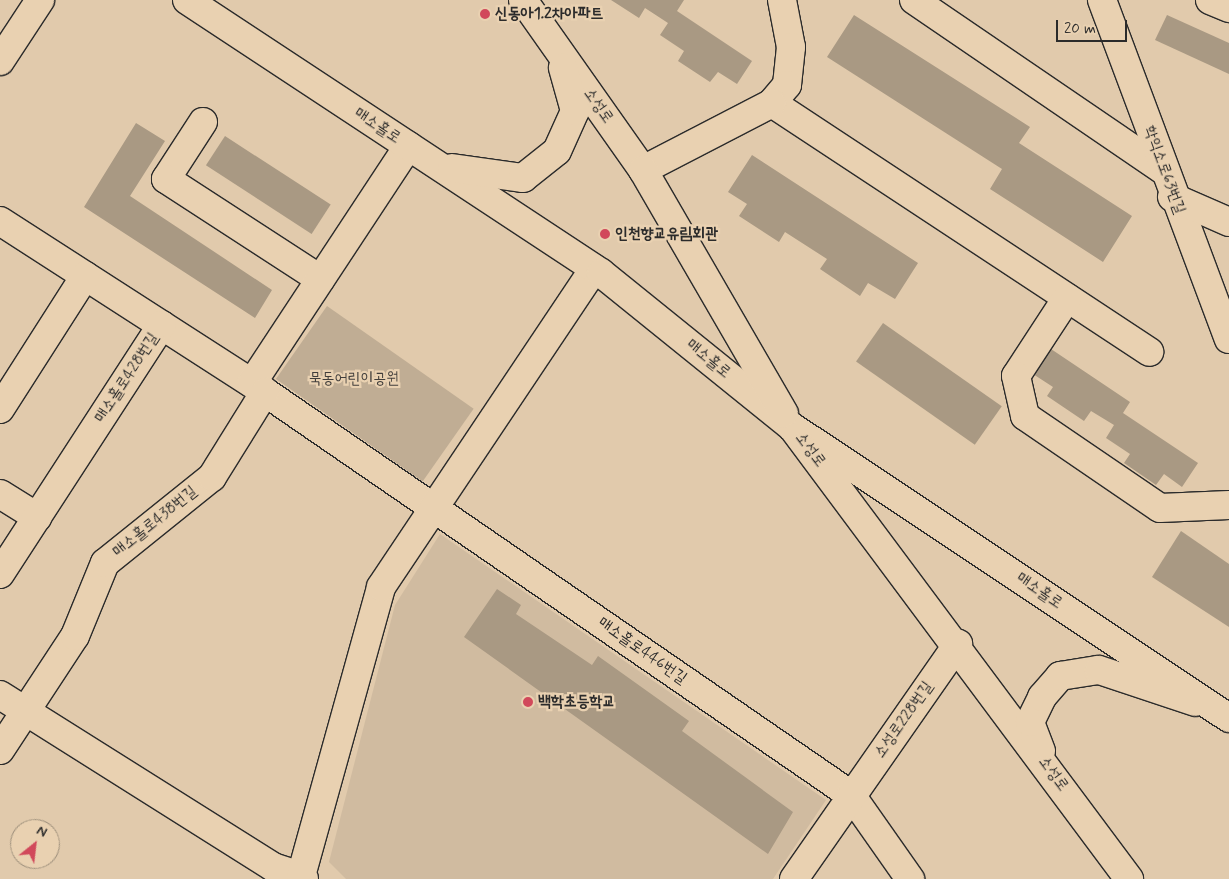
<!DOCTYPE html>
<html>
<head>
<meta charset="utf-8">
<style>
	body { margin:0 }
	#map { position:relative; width:1229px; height:879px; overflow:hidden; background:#e1caac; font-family:Mynerve,"Poor Story",sans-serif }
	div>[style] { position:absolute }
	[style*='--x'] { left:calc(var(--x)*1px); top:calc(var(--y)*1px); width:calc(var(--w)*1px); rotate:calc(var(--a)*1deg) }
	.built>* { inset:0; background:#d0bba0 }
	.green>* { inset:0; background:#c0ad94; transform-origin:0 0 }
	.building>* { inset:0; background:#a99983; transform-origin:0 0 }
	.roads { filter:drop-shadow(1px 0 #2b2b2b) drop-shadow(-1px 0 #2b2b2b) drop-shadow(0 1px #2b2b2b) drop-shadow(0 -1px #2b2b2b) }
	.minor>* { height:28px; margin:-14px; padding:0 14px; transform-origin:14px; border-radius:14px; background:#e9d1b1 }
	.major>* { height:28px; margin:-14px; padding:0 14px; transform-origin:14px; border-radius:14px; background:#e9d1b1 }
	.dots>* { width:14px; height:14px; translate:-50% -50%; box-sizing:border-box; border:2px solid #e9d1b1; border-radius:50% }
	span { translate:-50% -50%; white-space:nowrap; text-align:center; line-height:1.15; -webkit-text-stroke:4.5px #e9d1b1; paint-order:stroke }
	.poi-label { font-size:16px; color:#2b2b2b; font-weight:700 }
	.left { translate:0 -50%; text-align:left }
	.street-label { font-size:16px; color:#2b2b2b }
	.park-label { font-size:16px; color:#413e3b }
	.north { position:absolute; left:10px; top:819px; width:50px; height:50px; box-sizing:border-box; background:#e9d1b1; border:1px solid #9d8f7b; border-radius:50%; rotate:29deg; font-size:14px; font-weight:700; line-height:20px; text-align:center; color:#2b2b2b }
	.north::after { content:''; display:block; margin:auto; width:18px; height:22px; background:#d1495b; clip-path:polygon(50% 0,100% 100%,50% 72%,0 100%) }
	.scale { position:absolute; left:1056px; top:20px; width:71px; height:22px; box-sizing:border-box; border:2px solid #2b2b2b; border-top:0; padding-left:6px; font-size:15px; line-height:18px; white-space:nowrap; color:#2b2b2b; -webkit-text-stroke:4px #e9d1b1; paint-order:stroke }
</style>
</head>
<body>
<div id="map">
	<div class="built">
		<div style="clip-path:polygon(440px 534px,826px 800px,773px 879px,346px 879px,329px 862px,395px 605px)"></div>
	</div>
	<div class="green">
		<div style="left:327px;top:306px;width:179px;height:89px;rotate:35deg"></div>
	</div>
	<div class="building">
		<div style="clip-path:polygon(611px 0,684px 0,677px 11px,752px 61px,737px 84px,718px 72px,710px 82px,678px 61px,684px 51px,660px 35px,668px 23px,645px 8px,639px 18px)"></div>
		<div style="clip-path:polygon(854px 15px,1030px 127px,1019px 143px,1132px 216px,1103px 262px,990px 189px,1002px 169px,827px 57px)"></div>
		<div style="clip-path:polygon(1167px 15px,1229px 43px,1229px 74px,1155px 40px)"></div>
		<div style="clip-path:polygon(136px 123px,165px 141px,130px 196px,272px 290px,255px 318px,84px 207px)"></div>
		<div style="left:225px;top:136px;width:126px;height:35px;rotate:33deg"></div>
		<div style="clip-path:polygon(752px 155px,918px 263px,895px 299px,868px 283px,860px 296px,820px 269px,827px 259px,785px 232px,779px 242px,739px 216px,747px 204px,728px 192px)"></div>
		<div style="left:883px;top:323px;width:145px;height:47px;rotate:35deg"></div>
		<div style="clip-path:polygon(1051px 349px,1130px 402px,1123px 413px,1198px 463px,1182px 487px,1164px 474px,1156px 485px,1124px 463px,1130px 454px,1106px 438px,1114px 425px,1091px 411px,1084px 421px,1047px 396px,1053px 387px,1033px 374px)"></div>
		<div style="clip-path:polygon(1181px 531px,1229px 564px,1229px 627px,1152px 577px)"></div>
		<div style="clip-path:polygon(497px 589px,521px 605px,516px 614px,592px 665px,598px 656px,689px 721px,682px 731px,793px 812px,768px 854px,464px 637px)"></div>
	</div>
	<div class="roads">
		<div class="minor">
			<div style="--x:782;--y:0;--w:48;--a:79.2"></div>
			<div style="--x:791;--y:47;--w:38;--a:96"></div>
			<div style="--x:787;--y:85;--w:23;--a:130"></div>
			<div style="--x:772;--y:103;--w:452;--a:33.4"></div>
			<div style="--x:914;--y:0;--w:301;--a:34.3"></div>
			<div style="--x:1102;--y:0;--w:362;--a:69.5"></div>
			<div style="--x:1210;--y:0;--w:21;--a:23"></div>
			<div style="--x:0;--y:61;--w:73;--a:-56.7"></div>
			<div style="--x:203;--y:122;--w:68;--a:123"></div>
			<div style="--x:166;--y:179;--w:184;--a:33"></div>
			<div style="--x:643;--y:170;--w:145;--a:-27.4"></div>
			<div style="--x:1172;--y:197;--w:62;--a:23.7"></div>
			<div style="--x:0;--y:221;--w:315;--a:32.8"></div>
			<div style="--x:265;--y:392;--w:711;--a:34.52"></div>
			<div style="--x:851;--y:795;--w:103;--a:54.9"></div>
			<div style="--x:1067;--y:298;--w:93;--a:123.2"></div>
			<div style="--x:1016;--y:376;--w:41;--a:77.3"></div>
			<div style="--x:1025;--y:416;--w:163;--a:34.3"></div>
			<div style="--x:1160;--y:508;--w:69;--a:-2.5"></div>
			<div style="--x:252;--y:383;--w:284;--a:-56.6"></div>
			<div style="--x:0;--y:409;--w:158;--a:-57.4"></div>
			<div style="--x:795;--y:431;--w:559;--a:53.29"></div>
			<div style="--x:0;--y:494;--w:44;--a:31.9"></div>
			<div style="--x:0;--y:574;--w:297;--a:-57"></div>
			<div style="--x:0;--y:695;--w:323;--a:32.2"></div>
			<div style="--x:273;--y:867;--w:29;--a:18"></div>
			<div style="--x:0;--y:750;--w:136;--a:-56.7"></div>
			<div style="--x:75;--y:636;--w:79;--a:-67.7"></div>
			<div style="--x:105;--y:563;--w:137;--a:-38.8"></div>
			<div style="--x:212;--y:477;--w:100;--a:-58.1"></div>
			<div style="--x:1041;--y:751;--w:31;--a:-111"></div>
			<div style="--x:1030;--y:722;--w:28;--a:-64"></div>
			<div style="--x:1042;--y:697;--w:28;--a:-49"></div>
			<div style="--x:1060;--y:676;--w:39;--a:-9"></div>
			<div style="--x:1099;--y:670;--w:101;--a:18.4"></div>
			<div style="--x:304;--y:879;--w:4;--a:-135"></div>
			<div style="--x:301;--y:876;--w:300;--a:-74.5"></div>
			<div style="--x:381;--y:587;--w:383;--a:-56.2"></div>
			<div style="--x:794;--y:879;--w:287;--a:-55.1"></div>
		</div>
		<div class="major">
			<div style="--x:187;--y:0;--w:496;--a:33.4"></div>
			<div style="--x:601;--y:273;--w:245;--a:38.9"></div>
			<div style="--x:792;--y:427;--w:525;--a:33.66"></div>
			<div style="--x:523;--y:0;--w:208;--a:54.8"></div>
			<div style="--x:643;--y:170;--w:281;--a:59.9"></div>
			<div style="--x:452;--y:168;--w:72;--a:8"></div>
			<div style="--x:523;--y:178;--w:43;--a:-38.5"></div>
			<div style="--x:557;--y:151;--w:44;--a:-65.8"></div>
			<div style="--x:575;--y:111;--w:45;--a:-105.6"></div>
		</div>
	</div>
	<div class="dots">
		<div style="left:485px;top:14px;background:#d1495b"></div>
		<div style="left:605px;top:234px;background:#d1495b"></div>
		<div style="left:528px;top:702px;background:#d1495b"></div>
	</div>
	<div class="poi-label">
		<span class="left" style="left:495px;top:14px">신동아1.2차아파트</span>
		<span class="left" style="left:615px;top:234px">인천향교유림회관</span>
		<span class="left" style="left:538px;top:702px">백학초등학교</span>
	</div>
	<div class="street-label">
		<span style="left:598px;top:106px;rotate:55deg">소성로</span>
		<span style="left:377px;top:126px;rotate:33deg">매소홀로</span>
		<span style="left:1164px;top:170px;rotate:70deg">학익소로63번길</span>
		<span style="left:708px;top:359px;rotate:39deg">매소홀로</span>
		<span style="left:127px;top:378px;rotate:-57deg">매소홀로428번길</span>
		<span style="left:810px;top:450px;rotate:53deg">소성로</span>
		<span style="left:155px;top:522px;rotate:-39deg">매소홀로438번길</span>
		<span style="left:1039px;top:591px;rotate:34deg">매소홀로</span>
		<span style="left:642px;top:651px;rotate:35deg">매소홀로446번길</span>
		<span style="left:904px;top:720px;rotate:-55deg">소성로228번길</span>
		<span style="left:1053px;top:774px;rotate:54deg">소성로</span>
	</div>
	<div class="park-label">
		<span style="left:354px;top:379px">묵동어린이공원</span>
	</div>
	<div class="north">N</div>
	<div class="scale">20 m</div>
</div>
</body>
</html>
